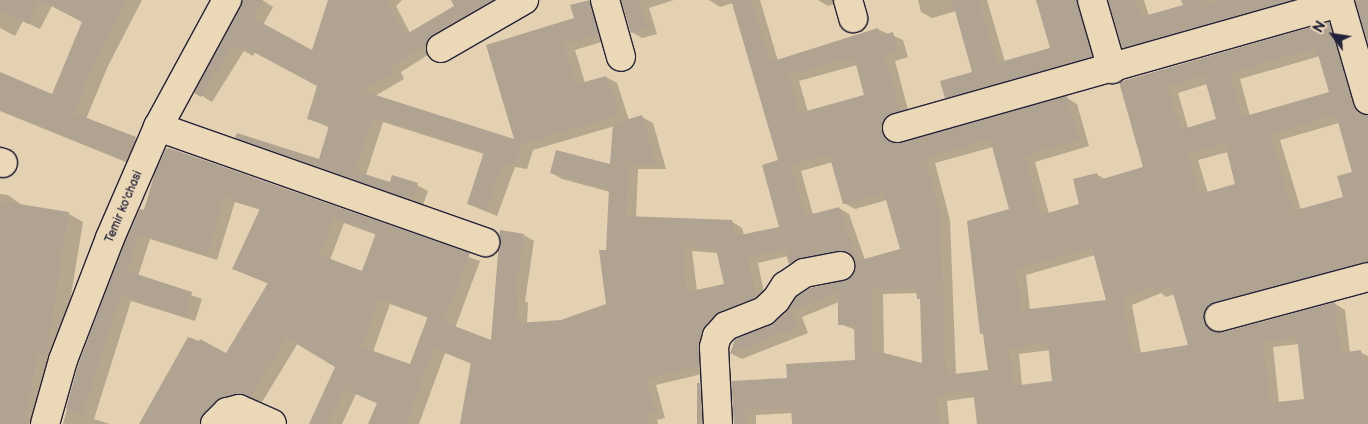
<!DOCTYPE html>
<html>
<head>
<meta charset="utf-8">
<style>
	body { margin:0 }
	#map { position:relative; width:1368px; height:424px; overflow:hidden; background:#e3d1b1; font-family:"Balsamiq Sans",sans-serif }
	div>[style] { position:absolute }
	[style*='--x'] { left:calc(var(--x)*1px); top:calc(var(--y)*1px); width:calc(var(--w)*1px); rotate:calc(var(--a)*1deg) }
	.shadow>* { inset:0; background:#0003 }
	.building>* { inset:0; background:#b0a391; transform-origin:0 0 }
	.roads { filter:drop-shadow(1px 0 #22223b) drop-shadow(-1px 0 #22223b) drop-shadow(0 1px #22223b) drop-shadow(0 -1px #22223b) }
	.minor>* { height:28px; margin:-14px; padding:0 14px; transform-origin:14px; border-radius:14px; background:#ebd8b6 }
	span { translate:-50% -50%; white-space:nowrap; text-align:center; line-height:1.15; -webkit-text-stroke:4px #ebd8b6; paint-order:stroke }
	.street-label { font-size:12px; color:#22223b }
	.north { position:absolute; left:1308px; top:10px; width:50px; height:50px; -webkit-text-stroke:4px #ebd8b6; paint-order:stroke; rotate:301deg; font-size:14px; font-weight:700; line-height:20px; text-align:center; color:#22223b }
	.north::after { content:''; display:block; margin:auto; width:18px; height:22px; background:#22223b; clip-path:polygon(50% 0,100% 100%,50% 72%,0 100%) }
</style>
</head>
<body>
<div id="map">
	<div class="shadow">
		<div style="clip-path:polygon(0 0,142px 0,108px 66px,86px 119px,148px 145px,138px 167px,0 111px,0 74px,53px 96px,84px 22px,52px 6px,40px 29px,23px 21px,15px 36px,0 28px)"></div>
		<div style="clip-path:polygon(evenodd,243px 0,262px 0,273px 7px,263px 25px,313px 52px,329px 0,402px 0,396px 6px,410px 33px,456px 7px,452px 0,513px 0,401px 72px,404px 79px,375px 96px,516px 141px,576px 19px,590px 1px,600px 7px,608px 40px,575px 50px,585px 83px,606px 77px,617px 83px,629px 120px,642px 117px,653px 123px,666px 169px,638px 169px,636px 218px,731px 221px,742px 228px,744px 235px,780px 228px,780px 161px,733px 3px,720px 7px,709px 0,760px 0,778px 61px,877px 29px,903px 40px,908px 57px,895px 61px,910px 117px,893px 140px,896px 143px,1067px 98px,1077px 104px,1089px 146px,1035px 162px,1049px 214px,1081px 205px,1096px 174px,1105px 179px,1145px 168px,1121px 83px,1329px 24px,1340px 30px,1364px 112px,1368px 115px,1368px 157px,1339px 123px,1280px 140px,1301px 210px,1345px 198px,1368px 171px,1368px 261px,1359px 239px,1362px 271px,1214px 319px,1217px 332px,1223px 333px,1334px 303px,1345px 310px,1350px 353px,1360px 352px,1368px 356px,1368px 424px,978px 424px,975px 397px,947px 401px,949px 424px,793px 424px,793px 413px,756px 415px,756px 424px,735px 424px,733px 382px,789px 379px,856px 362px,856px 330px,840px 324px,839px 302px,802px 317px,808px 333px,742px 359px,732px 354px,736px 340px,775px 324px,811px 289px,852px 278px,857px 262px,849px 256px,812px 263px,801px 269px,790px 263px,788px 256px,758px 263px,766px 303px,731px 317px,710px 372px,656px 385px,665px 418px,657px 420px,658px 424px,461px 424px,472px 364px,445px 353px,419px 424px,369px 424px,379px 404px,356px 394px,342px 424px,311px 424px,337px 367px,298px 343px,262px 402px,247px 399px,213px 424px,141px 424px,226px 354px,269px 284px,234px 269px,261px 210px,235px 202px,217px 260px,150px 239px,138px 276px,202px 299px,195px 321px,131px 301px,94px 419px,110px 424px,63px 424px,79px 365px,169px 149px,480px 261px,455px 328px,492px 341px,524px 235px,534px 241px,525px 301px,528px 303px,527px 324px,561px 321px,607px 305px,610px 192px,562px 179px,552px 173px,611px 165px,615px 126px,533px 150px,527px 169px,515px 167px,497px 216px,468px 204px,484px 154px,383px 122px,366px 175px,391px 183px,417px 185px,428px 191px,423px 205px,237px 137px,319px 161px,330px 128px,308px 118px,319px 86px,255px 52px,253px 56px,244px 51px,212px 102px,196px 92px,242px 8px,243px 0,1320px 56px,1330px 93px,1250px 116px,1240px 79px,1320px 56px,243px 0,857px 65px,866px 96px,808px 112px,799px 81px,857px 65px,243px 0,1207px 84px,1218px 120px,1188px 128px,1178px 93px,1207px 84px,243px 0,993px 147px,1011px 210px,981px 333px,985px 335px,989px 371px,956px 375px,950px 220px,935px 163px,993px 147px,243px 0,1228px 152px,1237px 185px,1208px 193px,1198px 160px,1228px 152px,243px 0,833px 162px,844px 203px,855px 209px,887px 200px,901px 250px,865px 260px,849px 214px,839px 208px,813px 215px,801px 171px,833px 162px,243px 0,344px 223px,377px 235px,363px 272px,330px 260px,344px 223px,243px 0,692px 251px,719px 253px,725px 285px,697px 291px,692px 251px,243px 0,1095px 255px,1108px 301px,1030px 310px,1026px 275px,1095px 255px,243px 0,918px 293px,921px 301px,923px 365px,884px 354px,883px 294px,918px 293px,243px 0,1161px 293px,1166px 297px,1175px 294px,1190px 346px,1141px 353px,1132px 305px,1161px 293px,243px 0,390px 304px,429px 318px,410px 366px,373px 352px,390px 304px,243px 0,1299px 344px,1306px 400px,1279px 403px,1273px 347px,1299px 344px,243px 0,1050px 350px,1054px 382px,1022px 386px,1019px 354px,1050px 350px)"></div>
		<div style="clip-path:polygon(621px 0,674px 0,649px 8px,657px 34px,642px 38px,632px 32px)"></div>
		<div style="clip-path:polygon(818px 0,845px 0,828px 6px)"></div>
		<div style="clip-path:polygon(918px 0,987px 0,1005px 62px,1051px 48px,1037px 0,1090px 0,1102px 63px,957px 104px,946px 97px,974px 73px,956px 11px,932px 18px,921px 12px)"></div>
		<div style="clip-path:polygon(1110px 0,1144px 0,1149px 16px,1184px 6px,1182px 0,1324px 0,1134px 54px,1123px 47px)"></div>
		<div style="clip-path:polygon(1355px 0,1368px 0,1368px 43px)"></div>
		<div style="clip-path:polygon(0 194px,8px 195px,23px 206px,69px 214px,83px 222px,60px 363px,41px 424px,0 424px)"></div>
		<div style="clip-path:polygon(700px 384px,711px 390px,714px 424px,700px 424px)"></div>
	</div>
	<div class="building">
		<div style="clip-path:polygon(0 0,126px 0,96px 59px,74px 113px,136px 137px,126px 161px,0 110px,0 72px,52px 94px,82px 22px,40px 0,28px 24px,0 9px)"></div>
		<div style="clip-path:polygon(243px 0,263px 0,253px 18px,312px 50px,328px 0,385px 0,405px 35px,454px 6px,451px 0,493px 0,433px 34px,426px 46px,391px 66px,394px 73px,363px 91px,514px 139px,486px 45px,574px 18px,570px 5px,590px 0,598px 34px,564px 44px,577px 84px,606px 76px,620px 115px,522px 144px,516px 164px,504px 162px,486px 210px,467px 204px,484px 152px,373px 117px,355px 171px,390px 182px,392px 175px,418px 183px,412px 200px,235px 138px,237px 133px,319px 159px,329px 126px,307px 119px,317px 86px,244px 47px,242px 50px,233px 46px,201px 97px,194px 93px)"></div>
		<div style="clip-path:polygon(621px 0,638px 0,647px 28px,631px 33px)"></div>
		<div style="clip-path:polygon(evenodd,731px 0,751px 0,770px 62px,878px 28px,880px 36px,893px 32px,898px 51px,885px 55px,900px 111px,886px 117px,882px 125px,882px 133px,893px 143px,1067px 96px,1079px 140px,1025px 156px,1041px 215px,1079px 204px,1073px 179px,1097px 173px,1099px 180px,1143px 167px,1119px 82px,1329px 22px,1353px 104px,1358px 112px,1368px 115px,1368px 262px,1215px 302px,1208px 306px,1204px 321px,1208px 328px,1223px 332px,1335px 302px,1340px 353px,1361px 350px,1362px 360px,1368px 360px,1368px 424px,977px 424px,973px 390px,937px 395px,939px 424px,792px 424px,791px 407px,745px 410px,746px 424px,734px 424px,731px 381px,787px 378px,786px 364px,855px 360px,854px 325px,838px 325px,838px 292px,792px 311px,798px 327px,730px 354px,735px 339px,774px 323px,796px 297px,810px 288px,843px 281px,855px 271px,852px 256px,845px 251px,801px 258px,789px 264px,785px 249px,748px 257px,756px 297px,720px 311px,705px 326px,699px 343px,699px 366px,646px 379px,655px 412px,647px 414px,648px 424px,460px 424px,471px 362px,434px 348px,406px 424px,368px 424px,377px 403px,345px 389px,328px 424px,309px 424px,335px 367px,287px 338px,250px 397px,236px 394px,223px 397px,204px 413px,200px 424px,139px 424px,188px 337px,199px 341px,200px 339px,226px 353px,268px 283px,232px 269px,260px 209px,224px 197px,207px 255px,139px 234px,127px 271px,192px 292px,185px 316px,120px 296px,83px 414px,66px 409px,78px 365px,124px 244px,140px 209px,144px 210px,155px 172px,166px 149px,169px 148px,470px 253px,444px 322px,491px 340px,500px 230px,524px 234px,515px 295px,518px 295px,517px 323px,561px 320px,606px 304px,599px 250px,606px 250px,609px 189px,550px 173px,556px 150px,610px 164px,613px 124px,642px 115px,656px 164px,628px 164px,626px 216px,732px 220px,735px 236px,779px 227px,762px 165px,778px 160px,731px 0,1316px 48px,1329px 92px,1242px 117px,1230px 73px,1316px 48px,731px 0,854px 57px,864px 95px,799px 113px,789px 75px,854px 57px,731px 0,1204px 76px,1216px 119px,1180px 130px,1168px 87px,1204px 76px,731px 0,1336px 115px,1352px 172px,1337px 176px,1343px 197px,1293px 211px,1270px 134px,1336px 115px,731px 0,990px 139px,1009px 209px,967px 221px,980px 334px,983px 334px,988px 370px,946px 375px,940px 213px,925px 158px,990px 139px,731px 0,1225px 144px,1235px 184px,1200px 194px,1188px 154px,1225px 144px,731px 0,829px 154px,843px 204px,884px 193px,900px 249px,857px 261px,839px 207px,805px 216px,791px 165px,829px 154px,731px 0,333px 218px,376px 233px,362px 271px,320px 255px,333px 218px,731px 0,682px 246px,716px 249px,724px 284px,687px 292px,682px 246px,731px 0,1092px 248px,1106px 300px,1021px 310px,1016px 269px,1092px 248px,731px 0,1153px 286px,1154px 291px,1171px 286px,1188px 345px,1132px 354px,1122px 299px,1153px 286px,731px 0,916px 288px,917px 299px,920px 299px,922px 363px,873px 350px,873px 289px,916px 288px,731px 0,379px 299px,428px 316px,410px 364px,362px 347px,379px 299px,731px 0,1297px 337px,1304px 399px,1270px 403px,1263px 341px,1297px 337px,731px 0,1048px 343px,1052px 381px,1013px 386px,1009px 348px,1048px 343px)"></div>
		<div style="clip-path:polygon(952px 0,979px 0,997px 63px,1050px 48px,1036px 0,1077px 0,1092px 57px,945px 98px,940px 81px,972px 72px)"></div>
		<div style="clip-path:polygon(1108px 0,1136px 0,1141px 17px,1183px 5px,1181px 0,1205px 0,1207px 5px,1223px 0,1293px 0,1122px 48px)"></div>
		<div style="clip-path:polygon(1368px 0,1368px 44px,1356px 3px)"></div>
		<div style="clip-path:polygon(0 201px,69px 212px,46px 355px,37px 354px,26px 424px,0 424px)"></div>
		<div style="left:697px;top:383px;width:3px;height:41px"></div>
	</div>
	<div class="roads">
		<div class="minor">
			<div style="--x:605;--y:0;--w:59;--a:74.3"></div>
			<div style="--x:848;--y:0;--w:19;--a:74"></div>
			<div style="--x:1092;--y:0;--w:72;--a:73.8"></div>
			<div style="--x:1339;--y:0;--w:104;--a:73.8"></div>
			<div style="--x:441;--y:48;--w:96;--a:-30"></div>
			<div style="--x:158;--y:127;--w:347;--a:19.4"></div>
			<div style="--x:897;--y:128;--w:460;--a:-15.8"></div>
			<div style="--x:0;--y:162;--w:3;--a:18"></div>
			<div style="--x:1219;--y:317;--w:154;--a:-15"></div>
			<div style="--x:45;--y:424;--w:66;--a:-74.3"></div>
			<div style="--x:63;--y:360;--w:131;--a:-68.9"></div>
			<div style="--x:110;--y:238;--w:121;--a:-66.6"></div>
			<div style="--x:158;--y:127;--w:145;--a:-61.5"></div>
			<div style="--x:215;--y:424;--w:17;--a:-45"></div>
			<div style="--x:227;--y:412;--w:12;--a:-14"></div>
			<div style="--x:239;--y:409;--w:36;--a:24"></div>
			<div style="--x:718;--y:424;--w:77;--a:-93"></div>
			<div style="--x:714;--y:347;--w:11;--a:-75"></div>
			<div style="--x:717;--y:336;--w:13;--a:-48"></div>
			<div style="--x:726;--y:326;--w:41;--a:-21.5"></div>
			<div style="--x:764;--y:311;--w:16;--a:-43"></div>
			<div style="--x:776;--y:300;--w:17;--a:-57"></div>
			<div style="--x:785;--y:286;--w:23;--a:-34"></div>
			<div style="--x:804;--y:273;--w:37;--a:-11"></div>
		</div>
	</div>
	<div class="street-label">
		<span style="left:124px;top:207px;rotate:-67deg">Temir ko'chasi</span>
	</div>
	<div class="north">N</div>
</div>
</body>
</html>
